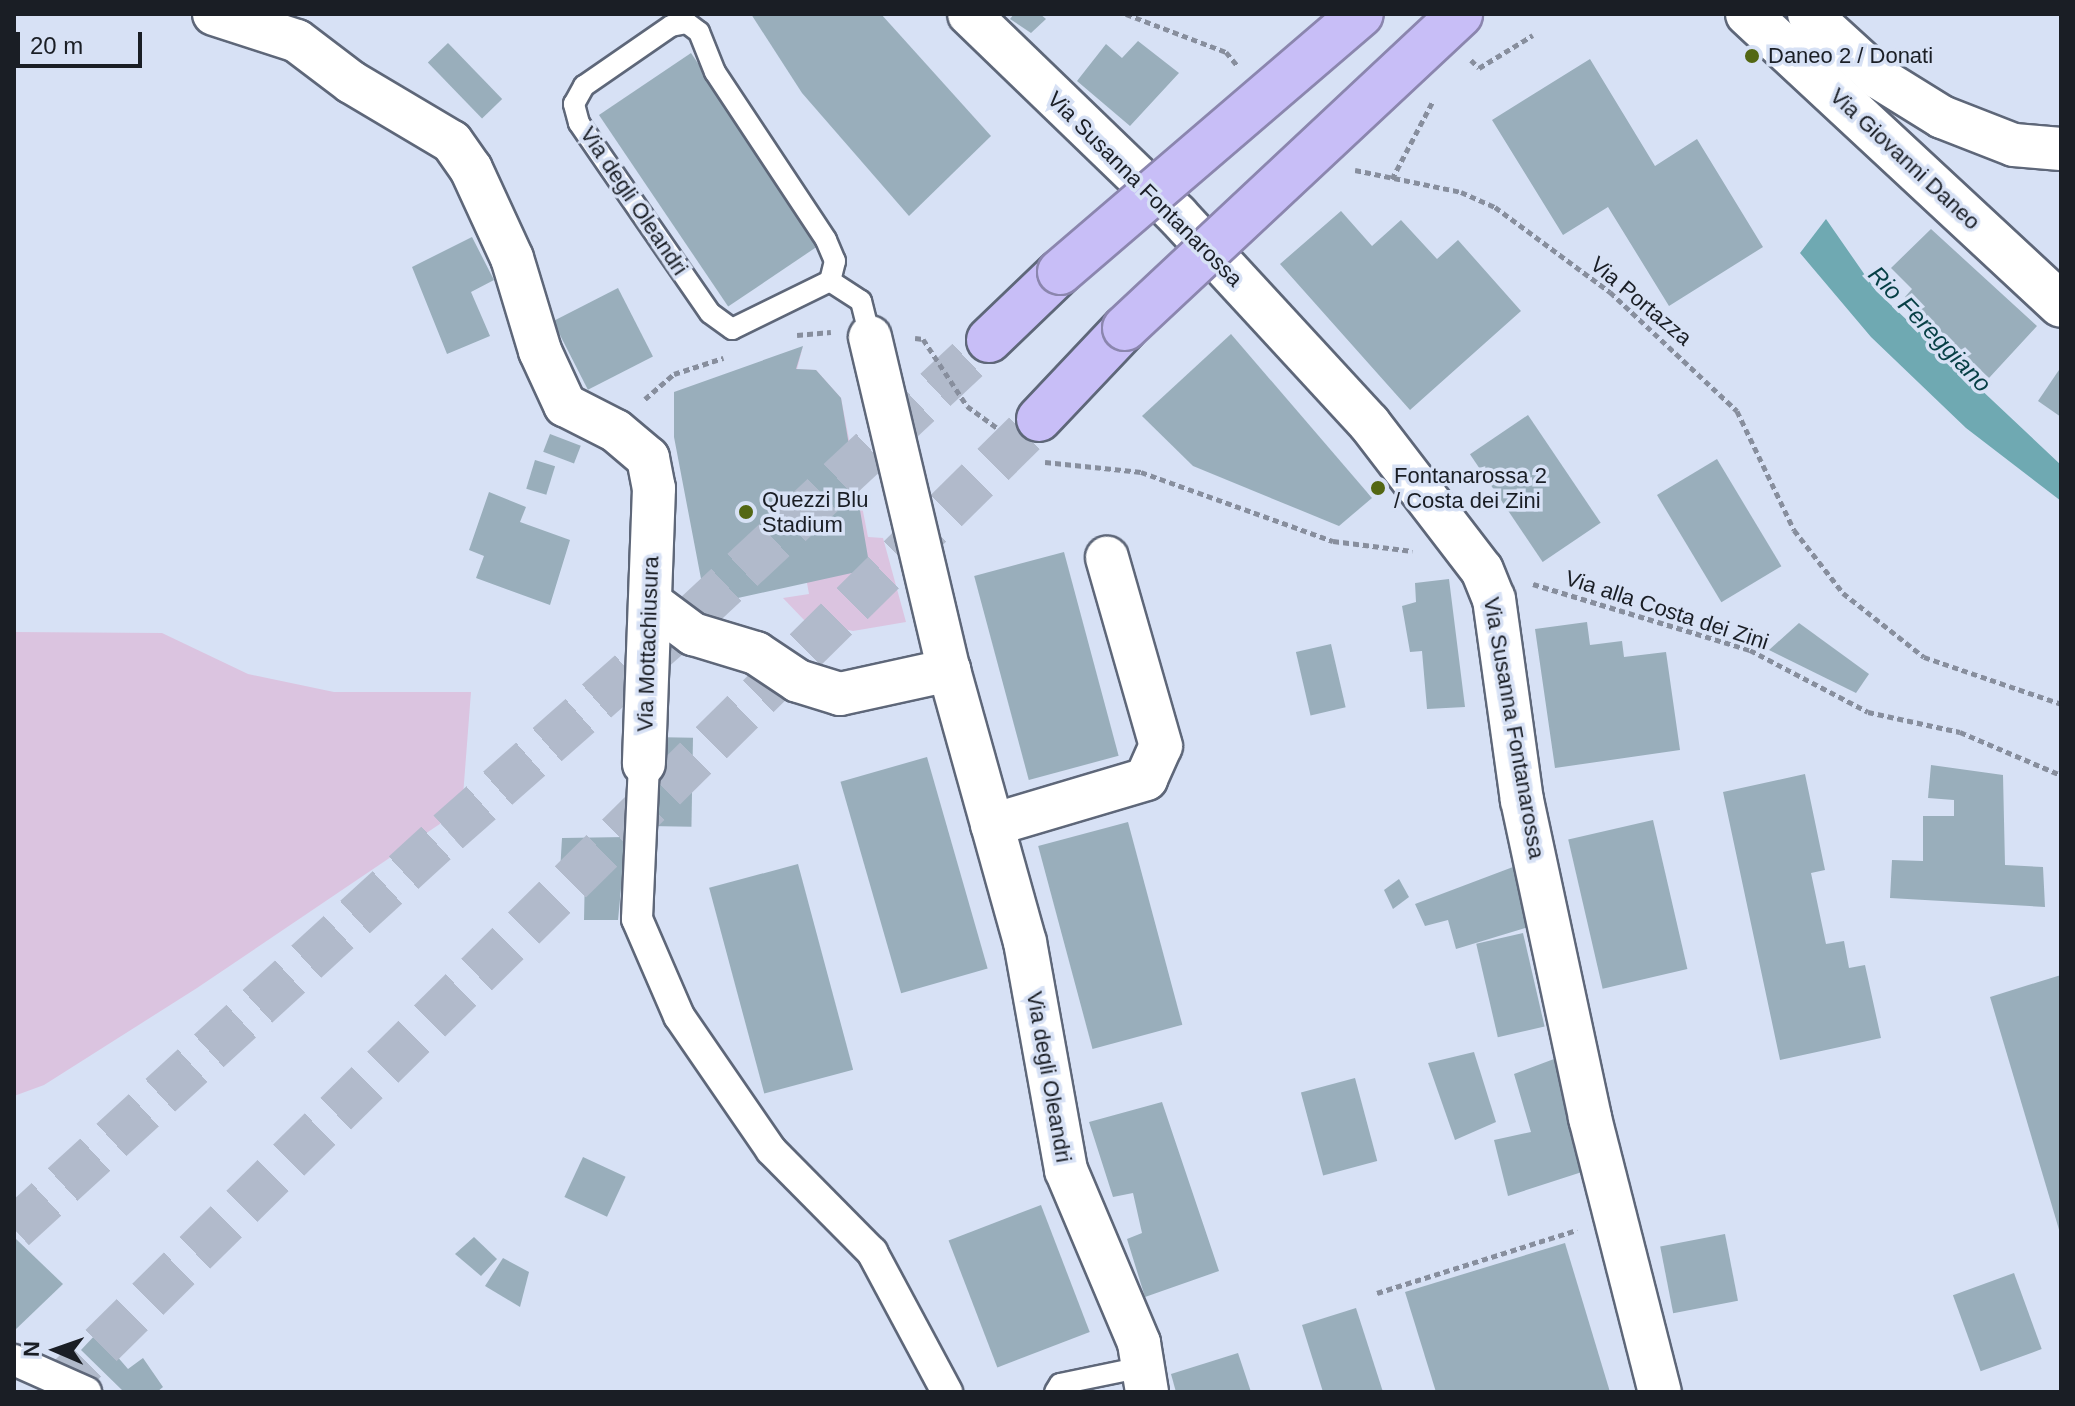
<!DOCTYPE html>
<html>
<head>
<meta charset="utf-8">
<style>
	body { margin:0 }
	#map { position:relative; width:2075px; height:1406px; overflow:hidden; background:#d7e1f5; font-family:Helvetica,sans-serif }
	div>[style] { position:absolute }
	[style*='--x'] { left:calc(var(--x)*1px); top:calc(var(--y)*1px); width:calc(var(--w)*1px); rotate:calc(var(--a)*1deg) }
	.green>* { inset:0; background:#dbc4e0 }
	.water>* { inset:0; background:#6fa9b2 }
	.building>* { inset:0; background:#99aebb; transform-origin:0 0 }
	.motorway-tunnel>* { height:44px; margin-top:-22px; transform-origin:0; background:repeating-linear-gradient(90deg,#b1bacb 0 44px,transparent 0 66px) }
	.path>* { height:5px; margin-top:-2.5px; transform-origin:0; background:repeating-linear-gradient(90deg,#878e9d 0 6px,transparent 0 10px) }
	.roads { filter:drop-shadow(2px 0 #5e6779) drop-shadow(-2px 0 #5e6779) drop-shadow(0 2px #5e6779) drop-shadow(0 -2px #5e6779) }
	.service>* { height:20px; margin:-10px; padding:0 10px; transform-origin:10px; border-radius:10px; background:#fff }
	.pedestrian>* { height:30px; margin:-15px; padding:0 15px; transform-origin:15px; border-radius:15px; background:#fff }
	.minor>* { height:42px; margin:-21px; padding:0 21px; transform-origin:21px; border-radius:21px; background:#fff }
	.tertiary>* { height:44px; margin:-22px; padding:0 22px; transform-origin:22px; border-radius:22px; background:#fff }
	.motorway>* { height:44px; margin:-22px; padding:0 22px; transform-origin:22px; border-radius:22px; background:#c8bef7 }
	.bridges { filter:drop-shadow(2px 0 #8b86ae) drop-shadow(-2px 0 #8b86ae) drop-shadow(0 2px #8b86ae) drop-shadow(0 -2px #8b86ae) }
	.motorway-bridge>* { height:44px; margin:-22px; padding:0 22px; transform-origin:22px; border-radius:22px; background:#c8bef7 }
	.dots>* { width:22px; height:22px; translate:-50% -50%; box-sizing:border-box; border:4px solid #d7e1f5; border-radius:50% }
	span { translate:-50% -50%; white-space:nowrap; text-align:center; line-height:1.15; -webkit-text-stroke:7px #d7e1f5; paint-order:stroke }
	.poi-label { font-size:22px; color:#1a1e25 }
	.left { translate:0 -50%; text-align:left }
	.street-label { font-size:22px; color:#1a1e25 }
	.water-label { font-size:24px; color:#063f45; font-style:italic }
	.frame { position:absolute; inset:0; border:16px solid #1a1e25; pointer-events:none }
	.north { position:absolute; left:16px; top:1310px; width:80px; height:80px; -webkit-text-stroke:6px #d7e1f5; paint-order:stroke; rotate:272deg; font-size:22px; font-weight:700; line-height:32px; text-align:center; color:#1a1e25 }
	.north::after { content:''; display:block; margin:auto; width:28px; height:36px; background:#1a1e25; clip-path:polygon(50% 0,100% 100%,50% 72%,0 100%) }
	.scale { position:absolute; left:16px; top:32px; width:126px; height:36px; box-sizing:border-box; border:4px solid #1a1e25; border-top:0; padding-left:10px; font-size:24px; line-height:28px; white-space:nowrap; color:#1a1e25; -webkit-text-stroke:6px #d7e1f5; paint-order:stroke }
</style>
</head>
<body>
<div id="map">
	<div class="green">
		<div style="clip-path:polygon(803px 346px,797px 369px,816px 370px,841px 398px,868px 537px,883px 538px,906px 622px,853px 631px,805px 621px,783px 598px,809px 594px,777px 419px)"></div>
		<div style="clip-path:polygon(14px 632px,162px 633px,248px 674px,334px 692px,471px 692px,462px 809px,197px 988px,44px 1085px,14px 1096px)"></div>
	</div>
	<div class="water">
		<div style="clip-path:polygon(1826px 219px,1876px 291px,2061px 465px,2061px 501px,1966px 428px,1871px 337px,1800px 253px)"></div>
	</div>
	<div class="building">
		<div style="clip-path:polygon(751px 14px,881px 14px,991px 136px,909px 216px,802px 93px)"></div>
		<div style="clip-path:polygon(1014px 14px,1040px 14px,1046px 19px,1031px 33px,1010px 19px)"></div>
		<div style="clip-path:polygon(1138px 41px,1179px 73px,1130px 126px,1077px 81px,1106px 44px,1122px 58px)"></div>
		<div style="left:448px;top:43px;width:78px;height:28px;rotate:46deg"></div>
		<div style="left:691px;top:53px;width:231px;height:111px;rotate:56deg"></div>
		<div style="clip-path:polygon(1590px 59px,1655px 166px,1697px 139px,1763px 247px,1669px 306px,1608px 207px,1563px 235px,1492px 120px)"></div>
		<div style="clip-path:polygon(1341px 211px,1372px 246px,1401px 220px,1437px 259px,1458px 240px,1521px 311px,1410px 410px,1280px 264px)"></div>
		<div style="clip-path:polygon(1931px 229px,2037px 326px,1989px 378px,1905px 297px,1912px 289px,1891px 268px)"></div>
		<div style="clip-path:polygon(472px 237px,494px 280px,471px 292px,490px 336px,447px 354px,412px 267px)"></div>
		<div style="left:618px;top:288px;width:77px;height:73px;rotate:63deg"></div>
		<div style="clip-path:polygon(1231px 334px,1372px 498px,1339px 526px,1193px 466px,1142px 416px)"></div>
		<div style="clip-path:polygon(803px 346px,796px 369px,816px 370px,841px 398px,870px 569px,706px 605px,674px 437px,674px 392px)"></div>
		<div style="clip-path:polygon(2061px 367px,2061px 417px,2038px 401px)"></div>
		<div style="left:1528px;top:415px;width:130px;height:70px;rotate:56deg"></div>
		<div style="left:550px;top:434px;width:33px;height:19px;rotate:21deg"></div>
		<div style="left:1717px;top:459px;width:125px;height:70px;rotate:59deg"></div>
		<div style="left:535px;top:460px;width:21px;height:30px;rotate:17deg"></div>
		<div style="clip-path:polygon(489px 492px,526px 507px,520px 522px,570px 540px,550px 605px,476px 578px,484px 556px,469px 550px)"></div>
		<div style="left:1064px;top:552px;width:211px;height:93px;rotate:75deg"></div>
		<div style="clip-path:polygon(1449px 579px,1465px 707px,1427px 709px,1422px 651px,1410px 652px,1402px 606px,1416px 602px,1415px 583px)"></div>
		<div style="clip-path:polygon(1587px 622px,1590px 645px,1622px 641px,1624px 657px,1666px 652px,1680px 750px,1555px 768px,1535px 629px)"></div>
		<div style="clip-path:polygon(1799px 623px,1869px 674px,1856px 693px,1769px 650px)"></div>
		<div style="left:1331px;top:644px;width:65px;height:36px;rotate:77deg"></div>
		<div style="left:650px;top:737px;width:43px;height:89px;rotate:1deg"></div>
		<div style="left:927px;top:757px;width:220px;height:90px;rotate:74deg"></div>
		<div style="clip-path:polygon(1931px 765px,2003px 775px,2005px 865px,2043px 867px,2045px 907px,1890px 898px,1892px 860px,1923px 861px,1923px 816px,1954px 816px,1954px 800px,1928px 798px)"></div>
		<div style="clip-path:polygon(1805px 774px,1825px 870px,1811px 873px,1826px 944px,1844px 941px,1849px 968px,1865px 965px,1881px 1038px,1780px 1060px,1723px 792px)"></div>
		<div style="left:1653px;top:820px;width:153px;height:87px;rotate:77deg"></div>
		<div style="left:1128px;top:822px;width:210px;height:93px;rotate:75deg"></div>
		<div style="clip-path:polygon(626px 837px,618px 920px,584px 920px,585px 871px,560px 872px,562px 838px)"></div>
		<div style="left:798px;top:864px;width:213px;height:92px;rotate:75deg"></div>
		<div style="clip-path:polygon(1513px 867px,1532px 926px,1456px 949px,1448px 920px,1425px 926px,1415px 904px)"></div>
		<div style="clip-path:polygon(1399px 879px,1409px 897px,1393px 909px,1384px 890px)"></div>
		<div style="left:1523px;top:933px;width:96px;height:48px;rotate:77deg"></div>
		<div style="clip-path:polygon(2061px 975px,2061px 1233px,2060px 1233px,1990px 997px)"></div>
		<div style="clip-path:polygon(1474px 1052px,1496px 1122px,1455px 1140px,1428px 1063px)"></div>
		<div style="clip-path:polygon(1554px 1059px,1582px 1172px,1508px 1196px,1494px 1140px,1531px 1132px,1514px 1074px)"></div>
		<div style="left:1355px;top:1078px;width:86px;height:56px;rotate:75deg"></div>
		<div style="clip-path:polygon(1162px 1102px,1219px 1271px,1145px 1297px,1127px 1239px,1142px 1233px,1133px 1193px,1113px 1197px,1089px 1122px)"></div>
		<div style="left:583px;top:1157px;width:47px;height:44px;rotate:25deg"></div>
		<div style="left:1041px;top:1205px;width:136px;height:99px;rotate:69deg"></div>
		<div style="left:1725px;top:1234px;width:68px;height:66px;rotate:79deg"></div>
		<div style="clip-path:polygon(474px 1237px,497px 1259px,481px 1276px,455px 1254px)"></div>
		<div style="clip-path:polygon(16px 1239px,63px 1284px,14px 1331px,14px 1241px)"></div>
		<div style="clip-path:polygon(1565px 1243px,1610px 1392px,1436px 1392px,1405px 1292px)"></div>
		<div style="clip-path:polygon(503px 1258px,529px 1272px,520px 1307px,485px 1286px)"></div>
		<div style="left:2014px;top:1273px;width:81px;height:65px;rotate:70deg"></div>
		<div style="clip-path:polygon(1356px 1308px,1383px 1392px,1323px 1392px,1302px 1325px)"></div>
		<div style="clip-path:polygon(97px 1333px,128px 1369px,143px 1358px,163px 1387px,157px 1392px,124px 1392px,81px 1350px)"></div>
		<div style="clip-path:polygon(1238px 1353px,1251px 1392px,1176px 1392px,1171px 1374px)"></div>
	</div>
	<div class="motorway-tunnel">
		<div style="--x:14;--y:1229;--w:588;--a:-42.45"></div>
		<div style="--x:448;--y:832;--w:328;--a:-41.4"></div>
		<div style="--x:694;--y:615;--w:403;--a:-43"></div>
		<div style="--x:54;--y:1392;--w:1385;--a:-44.65"></div>
	</div>
	<div class="path">
		<div style="--x:1126;--y:14;--w:107;--a:20.8"></div>
		<div style="--x:1226;--y:52;--w:17;--a:50"></div>
		<div style="--x:1471;--y:60;--w:11;--a:45"></div>
		<div style="--x:1479;--y:68;--w:63;--a:-31.4"></div>
		<div style="--x:1355;--y:170;--w:108;--a:11.7"></div>
		<div style="--x:1461;--y:192;--w:37;--a:24"></div>
		<div style="--x:1495;--y:207;--w:143;--a:36.5"></div>
		<div style="--x:1610;--y:292;--w:174;--a:43.1"></div>
		<div style="--x:1737;--y:411;--w:132;--a:64.4"></div>
		<div style="--x:1794;--y:530;--w:80;--a:52.1"></div>
		<div style="--x:1843;--y:593;--w:103;--a:38.3"></div>
		<div style="--x:1924;--y:657;--w:145;--a:18.9"></div>
		<div style="--x:1392;--y:179;--w:88;--a:-62.3"></div>
		<div style="--x:797;--y:335;--w:34;--a:-5"></div>
		<div style="--x:915;--y:338;--w:8;--a:7"></div>
		<div style="--x:923;--y:339;--w:80;--a:56.7"></div>
		<div style="--x:967;--y:406;--w:37;--a:36"></div>
		<div style="--x:645;--y:399;--w:38;--a:-41"></div>
		<div style="--x:674;--y:374;--w:52;--a:-18.1"></div>
		<div style="--x:1045;--y:462;--w:97;--a:5.9"></div>
		<div style="--x:1141;--y:472;--w:204;--a:19.8"></div>
		<div style="--x:1333;--y:541;--w:80;--a:7.2"></div>
		<div style="--x:1533;--y:584;--w:227;--a:16.9"></div>
		<div style="--x:1750;--y:650;--w:133;--a:27.7"></div>
		<div style="--x:1868;--y:712;--w:94;--a:12.3"></div>
		<div style="--x:1960;--y:732;--w:110;--a:23.1"></div>
		<div style="--x:1377;--y:1293;--w:210;--a:-17.5"></div>
	</div>
	<div class="roads">
		<div class="service">
			<div style="--x:687;--y:23;--w:15;--a:37"></div>
			<div style="--x:699;--y:32;--w:43;--a:68.2"></div>
			<div style="--x:715;--y:72;--w:201;--a:56.5"></div>
			<div style="--x:826;--y:240;--w:23;--a:67"></div>
			<div style="--x:835;--y:261;--w:21;--a:104"></div>
			<div style="--x:830;--y:281;--w:109;--a:153.9"></div>
			<div style="--x:732;--y:329;--w:27;--a:-144"></div>
			<div style="--x:710;--y:313;--w:231;--a:-124.6"></div>
			<div style="--x:579;--y:123;--w:20;--a:-105"></div>
			<div style="--x:574;--y:104;--w:21;--a:-61"></div>
			<div style="--x:584;--y:86;--w:106;--a:-34.6"></div>
			<div style="--x:671;--y:26;--w:16;--a:-11"></div>
			<div style="--x:830;--y:281;--w:37;--a:33"></div>
			<div style="--x:861;--y:301;--w:37;--a:76"></div>
			<div style="--x:1055;--y:1392;--w:9;--a:-58"></div>
			<div style="--x:1060;--y:1384;--w:85;--a:-11.6"></div>
		</div>
		<div class="pedestrian">
			<div style="--x:644;--y:764;--w:155;--a:92.6"></div>
			<div style="--x:637;--y:919;--w:106;--a:66.6"></div>
			<div style="--x:679;--y:1016;--w:163;--a:55.5"></div>
			<div style="--x:771;--y:1150;--w:144;--a:45.3"></div>
			<div style="--x:872;--y:1252;--w:159;--a:61.8"></div>
			<div style="--x:14;--y:1360;--w:79;--a:24"></div>
		</div>
		<div class="minor">
			<div style="--x:214;--y:14;--w:87;--a:18"></div>
			<div style="--x:297;--y:41;--w:68;--a:37.2"></div>
			<div style="--x:351;--y:82;--w:117;--a:30.7"></div>
			<div style="--x:452;--y:142;--w:33;--a:55"></div>
			<div style="--x:471;--y:169;--w:98;--a:65.3"></div>
			<div style="--x:512;--y:258;--w:97;--a:73.2"></div>
			<div style="--x:540;--y:351;--w:60;--a:65.2"></div>
			<div style="--x:565;--y:405;--w:57;--a:27"></div>
			<div style="--x:616;--y:431;--w:42;--a:40.2"></div>
			<div style="--x:648;--y:458;--w:31;--a:79"></div>
			<div style="--x:654;--y:488;--w:276;--a:92.1"></div>
			<div style="--x:969;--y:14;--w:289;--a:44"></div>
			<div style="--x:1177;--y:215;--w:283;--a:47.3"></div>
			<div style="--x:1369;--y:423;--w:185;--a:52.5"></div>
			<div style="--x:1482;--y:570;--w:31;--a:68"></div>
			<div style="--x:1494;--y:599;--w:203;--a:82.1"></div>
			<div style="--x:1522;--y:800;--w:325;--a:77.9"></div>
			<div style="--x:1590;--y:1118;--w:283;--a:75.7"></div>
			<div style="--x:1809;--y:14;--w:95;--a:42.4"></div>
			<div style="--x:1879;--y:78;--w:74;--a:31.8"></div>
			<div style="--x:1942;--y:117;--w:77;--a:21.3"></div>
			<div style="--x:2014;--y:145;--w:47;--a:4.9"></div>
			<div style="--x:870;--y:337;--w:342;--a:76.7"></div>
			<div style="--x:949;--y:670;--w:282;--a:74.4"></div>
			<div style="--x:1025;--y:942;--w:232;--a:79.8"></div>
			<div style="--x:1066;--y:1170;--w:188;--a:67.1"></div>
			<div style="--x:1139;--y:1343;--w:50;--a:80.7"></div>
			<div style="--x:650;--y:602;--w:54;--a:36.7"></div>
			<div style="--x:693;--y:634;--w:66;--a:16.8"></div>
			<div style="--x:756;--y:653;--w:50;--a:33.7"></div>
			<div style="--x:798;--y:681;--w:44;--a:17.2"></div>
			<div style="--x:840;--y:694;--w:112;--a:-12.4"></div>
			<div style="--x:992;--y:825;--w:161;--a:-16.6"></div>
			<div style="--x:1146;--y:779;--w:36;--a:-66"></div>
			<div style="--x:1161;--y:746;--w:196;--a:-106"></div>
		</div>
		<div class="tertiary">
			<div style="--x:1748;--y:14;--w:427;--a:42.9"></div>
		</div>
		<div class="motorway">
			<div style="--x:989;--y:340;--w:98;--a:-43.8"></div>
			<div style="--x:1039;--y:419;--w:125;--a:-46.6"></div>
		</div>
	</div>
	<div class="bridges">
		<div class="motorway-bridge">
			<div style="--x:1060;--y:272;--w:396;--a:-40.6"></div>
			<div style="--x:1125;--y:328;--w:459;--a:-43.1"></div>
		</div>
	</div>
	<div class="dots">
		<div style="left:1752px;top:56px;background:#536713"></div>
		<div style="left:1378px;top:488px;background:#536713"></div>
		<div style="left:746px;top:512px;background:#536713"></div>
	</div>
	<div class="poi-label">
		<span class="left" style="left:1768px;top:56px">Daneo 2 / Donati</span>
		<span class="left" style="left:1394px;top:488px">Fontanarossa 2<br>/ Costa dei Zini</span>
		<span class="left" style="left:762px;top:512px">Quezzi Blu<br>Stadium</span>
	</div>
	<div class="street-label">
		<span style="left:1905px;top:159px;rotate:43deg">Via Giovanni Daneo</span>
		<span style="left:1145px;top:189px;rotate:45deg">Via Susanna Fontanarossa</span>
		<span style="left:634px;top:201px;rotate:56deg">Via degli Oleandri</span>
		<span style="left:1641px;top:301px;rotate:40deg">Via Portazza</span>
		<span style="left:1667px;top:610px;rotate:18deg">Via alla Costa dei Zini</span>
		<span style="left:648px;top:644px;rotate:-88deg">Via Mottachiusura</span>
		<span style="left:1514px;top:728px;rotate:80deg">Via Susanna Fontanarossa</span>
		<span style="left:1049px;top:1077px;rotate:80deg">Via degli Oleandri</span>
	</div>
	<div class="water-label">
		<span style="left:1930px;top:329px;rotate:46deg">Rio Fereggiano</span>
	</div>
	<div class="frame"></div>
	<div class="north">N</div>
	<div class="scale">20 m</div>
</div>
</body>
</html>
